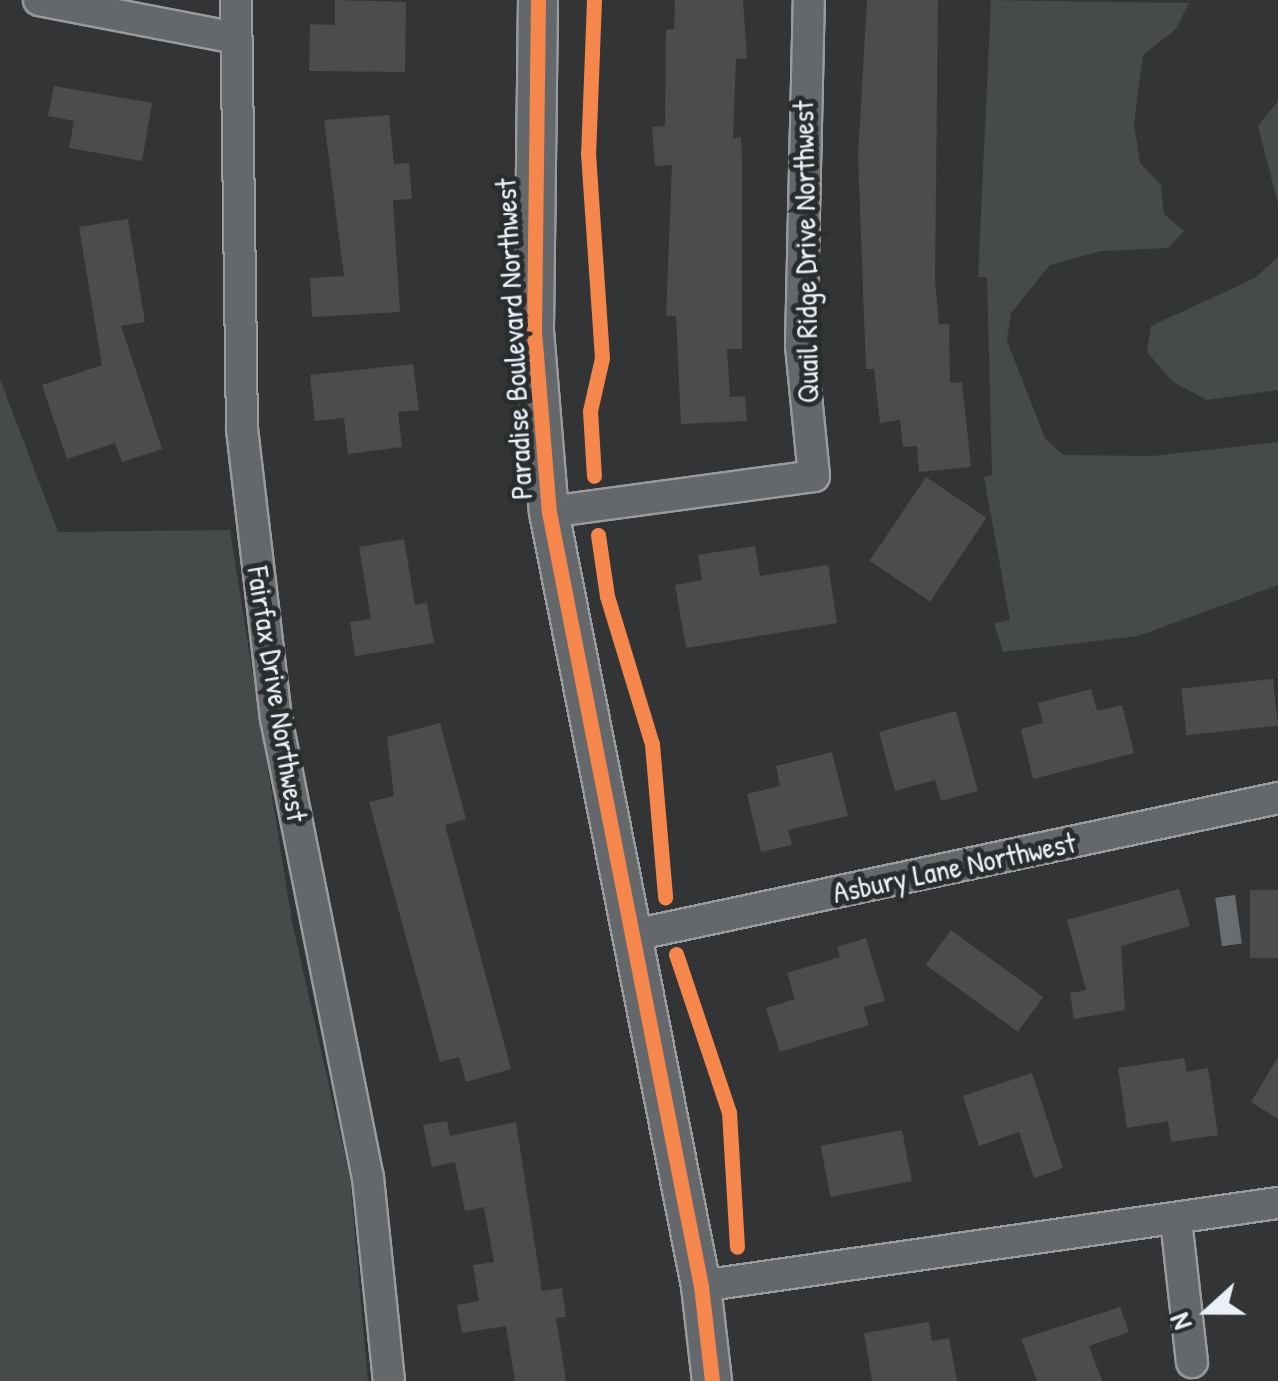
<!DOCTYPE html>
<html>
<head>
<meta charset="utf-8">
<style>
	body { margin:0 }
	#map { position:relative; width:1278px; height:1381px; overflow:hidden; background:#333435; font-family:"Patrick Hand",sans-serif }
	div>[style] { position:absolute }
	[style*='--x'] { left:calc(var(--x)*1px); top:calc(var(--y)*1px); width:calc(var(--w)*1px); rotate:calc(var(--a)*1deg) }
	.green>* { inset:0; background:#464a4b }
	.water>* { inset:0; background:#696d70; transform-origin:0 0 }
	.building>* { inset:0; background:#4b4c4d; transform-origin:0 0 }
	.roads { filter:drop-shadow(2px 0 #999b9e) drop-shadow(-2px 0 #999b9e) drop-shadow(0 2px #999b9e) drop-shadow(0 -2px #999b9e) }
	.minor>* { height:30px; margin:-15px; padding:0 15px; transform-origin:15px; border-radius:15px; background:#64686b }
	.tertiary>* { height:38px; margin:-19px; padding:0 19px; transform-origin:19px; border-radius:19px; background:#64686b }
	.cycleway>* { height:15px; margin:-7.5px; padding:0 7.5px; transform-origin:7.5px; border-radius:7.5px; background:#f5874c }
	span { translate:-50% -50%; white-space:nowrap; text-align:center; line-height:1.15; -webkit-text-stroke:10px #2a2d2e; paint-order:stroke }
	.street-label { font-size:30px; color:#e8f1f8 }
	.north { position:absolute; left:1158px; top:1261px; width:100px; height:100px; -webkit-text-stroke:8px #2a2d2e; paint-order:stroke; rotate:249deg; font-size:28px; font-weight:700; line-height:40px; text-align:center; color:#e8f1f8 }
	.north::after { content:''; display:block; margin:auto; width:35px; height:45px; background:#e8f1f8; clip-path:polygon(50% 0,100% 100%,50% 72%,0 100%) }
</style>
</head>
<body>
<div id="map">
	<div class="green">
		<div style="clip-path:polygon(991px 0,1189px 3px,1176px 29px,1143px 55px,1134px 123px,1140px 163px,1161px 185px,1164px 214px,1184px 231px,1168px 248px,1101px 251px,1050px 265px,1011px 313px,1007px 341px,1045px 438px,1063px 455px,1152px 456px,1278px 442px,1278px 585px,1138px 636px,1003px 652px,994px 623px,1010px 620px,984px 477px,992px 475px,987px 277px,978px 277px)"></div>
		<div style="clip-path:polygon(1278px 101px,1278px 204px,1258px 126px)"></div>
		<div style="clip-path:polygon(1278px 257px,1278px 390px,1207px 400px,1173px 382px,1147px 352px,1151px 326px,1255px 278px)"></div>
		<div style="clip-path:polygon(0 379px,58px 532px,230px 530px,292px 922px,350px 1178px,368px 1381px,0 1381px)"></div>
	</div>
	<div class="water">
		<div style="left:1235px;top:895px;width:49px;height:20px;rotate:82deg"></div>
	</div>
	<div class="building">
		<div style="clip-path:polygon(335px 0,406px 2px,405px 72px,309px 71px,310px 24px,335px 25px)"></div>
		<div style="clip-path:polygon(675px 0,743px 0,747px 58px,736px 59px,733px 138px,741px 137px,742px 161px,742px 349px,727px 349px,730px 397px,745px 396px,747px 421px,681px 424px,676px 316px,666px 316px,672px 165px,655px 166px,652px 127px,665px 126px,666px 30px,674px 29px)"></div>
		<div style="clip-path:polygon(867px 0,938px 0,935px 280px,939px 324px,949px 324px,950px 383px,962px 382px,971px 467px,919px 472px,917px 446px,903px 447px,900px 420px,880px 423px,874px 369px,866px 369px,858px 156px)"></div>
		<div style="clip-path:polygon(54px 86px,152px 103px,142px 161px,69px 148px,74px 121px,48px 116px)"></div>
		<div style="clip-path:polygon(389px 115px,394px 164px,409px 163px,412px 199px,393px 200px,400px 312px,312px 317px,310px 278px,344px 276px,324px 120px)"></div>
		<div style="clip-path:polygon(128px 219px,145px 322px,121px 326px,162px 449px,122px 462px,115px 443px,67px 459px,42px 385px,102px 365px,79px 227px)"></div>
		<div style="clip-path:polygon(413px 364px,419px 410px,398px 412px,402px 447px,348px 454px,344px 418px,315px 421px,310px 375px)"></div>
		<div style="left:926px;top:477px;width:73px;height:101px;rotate:34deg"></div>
		<div style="clip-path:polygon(404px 539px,415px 605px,427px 603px,434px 643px,355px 656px,350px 622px,371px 619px,359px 547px)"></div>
		<div style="clip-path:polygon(755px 546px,760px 576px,828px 565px,837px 623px,686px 648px,675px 585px,702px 580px,698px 555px)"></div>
		<div style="left:1273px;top:679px;width:47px;height:92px;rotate:84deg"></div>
		<div style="clip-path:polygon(1091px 689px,1097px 711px,1122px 705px,1134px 753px,1033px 779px,1021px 729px,1043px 723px,1038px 703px)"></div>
		<div style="clip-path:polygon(956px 711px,978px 791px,941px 801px,935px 780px,895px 791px,879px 732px)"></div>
		<div style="clip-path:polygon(440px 723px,466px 819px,445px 825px,511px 1069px,466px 1082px,459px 1057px,440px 1062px,369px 802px,394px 796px,387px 737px)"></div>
		<div style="clip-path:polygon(832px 752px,848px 816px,788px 830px,792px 845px,761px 852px,747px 794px,780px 786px,776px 766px)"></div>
		<div style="clip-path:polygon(1179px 889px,1190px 926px,1121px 946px,1125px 1010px,1074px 1019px,1070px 993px,1086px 990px,1067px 920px)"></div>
		<div style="left:1250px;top:890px;width:28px;height:68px"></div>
		<div style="left:951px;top:930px;width:114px;height:43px;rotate:36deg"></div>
		<div style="clip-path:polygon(866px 938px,885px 1001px,863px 1007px,869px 1025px,780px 1052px,766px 1008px,795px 999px,787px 973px,840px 957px,837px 947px)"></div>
		<div style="clip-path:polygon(1278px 1057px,1278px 1119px,1251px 1102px)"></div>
		<div style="clip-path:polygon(1184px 1058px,1187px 1072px,1208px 1068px,1218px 1135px,1171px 1142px,1168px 1121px,1127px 1128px,1118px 1068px)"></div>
		<div style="clip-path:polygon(1032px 1073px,1063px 1168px,1034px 1178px,1019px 1132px,979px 1146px,963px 1096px)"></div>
		<div style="clip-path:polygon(447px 1121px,450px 1136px,516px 1122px,542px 1291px,562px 1288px,566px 1317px,556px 1318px,566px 1381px,515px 1381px,506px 1326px,462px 1333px,457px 1305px,479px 1301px,473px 1265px,494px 1262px,484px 1207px,465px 1211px,455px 1162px,432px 1167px,423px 1125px)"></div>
		<div style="left:902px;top:1130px;width:52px;height:83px;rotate:79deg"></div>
		<div style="clip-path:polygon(1120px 1307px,1129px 1332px,1089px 1346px,1102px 1381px,1037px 1381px,1021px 1339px)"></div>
		<div style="clip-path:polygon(929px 1322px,932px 1341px,949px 1338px,957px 1381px,872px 1381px,864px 1333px)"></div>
	</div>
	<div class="roads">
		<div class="minor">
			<div style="--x:39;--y:0;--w:196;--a:10.9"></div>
			<div style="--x:236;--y:0;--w:429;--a:89.2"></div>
			<div style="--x:242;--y:429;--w:291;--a:83.3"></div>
			<div style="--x:276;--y:718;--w:469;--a:78.7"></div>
			<div style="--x:368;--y:1178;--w:204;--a:84.1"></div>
			<div style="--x:549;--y:512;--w:267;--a:-7.7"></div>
			<div style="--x:814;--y:476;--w:132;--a:-95.7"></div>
			<div style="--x:801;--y:345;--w:345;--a:-88.7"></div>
			<div style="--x:629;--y:936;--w:664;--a:-12"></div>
			<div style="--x:1176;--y:1220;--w:143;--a:83.6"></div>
			<div style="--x:701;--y:1286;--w:583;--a:-8.19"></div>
		</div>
		<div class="tertiary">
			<div style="--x:538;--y:0;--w:331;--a:90.7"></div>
			<div style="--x:534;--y:331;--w:182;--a:85.3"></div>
			<div style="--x:549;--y:512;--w:789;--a:78.89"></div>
			<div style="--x:701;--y:1286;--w:96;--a:83.4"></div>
		</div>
	</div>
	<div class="cycleway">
		<div style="--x:538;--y:0;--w:331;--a:90.7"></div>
		<div style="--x:534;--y:331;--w:182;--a:85.3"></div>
		<div style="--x:549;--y:512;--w:789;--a:78.89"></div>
		<div style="--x:701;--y:1286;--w:96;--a:83.4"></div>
		<div style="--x:594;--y:0;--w:153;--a:92.2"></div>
		<div style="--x:588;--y:153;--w:205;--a:86.1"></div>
		<div style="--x:602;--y:358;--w:54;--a:102.8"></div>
		<div style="--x:590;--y:411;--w:65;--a:86.5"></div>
		<div style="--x:598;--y:535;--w:62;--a:81.6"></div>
		<div style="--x:607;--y:596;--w:155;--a:73.1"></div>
		<div style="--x:652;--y:744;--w:154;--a:85.1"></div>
		<div style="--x:676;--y:954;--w:167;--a:71.5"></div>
		<div style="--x:729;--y:1112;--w:135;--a:86.6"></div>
	</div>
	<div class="street-label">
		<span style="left:805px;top:252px;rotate:-91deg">Quail Ridge Drive Northwest</span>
		<span style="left:513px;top:339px;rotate:-93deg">Paradise Boulevard Northwest</span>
		<span style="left:278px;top:694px;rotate:81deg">Fairfax Drive Northwest</span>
		<span style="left:954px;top:867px;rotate:-12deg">Asbury Lane Northwest</span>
	</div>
	<div class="north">N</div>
</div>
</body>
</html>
